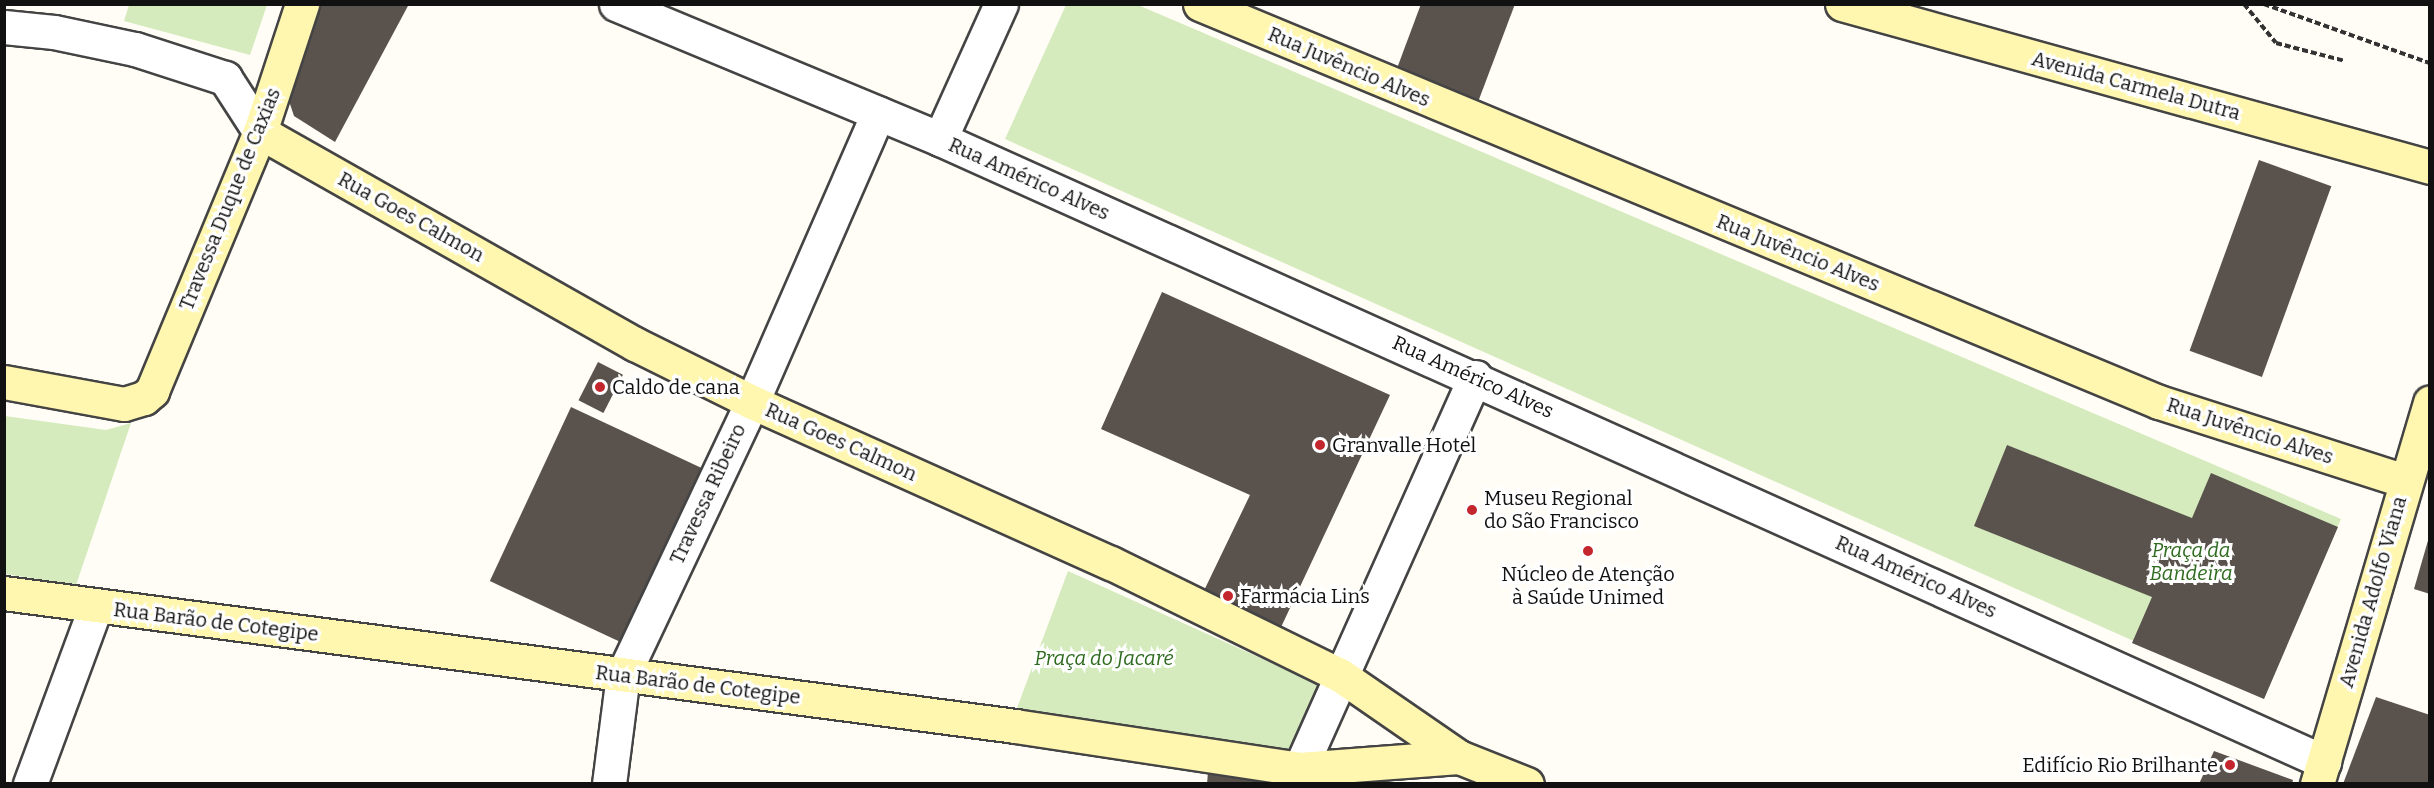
<!DOCTYPE html>
<html>
<head>
<meta charset="utf-8">
<style>
	body { margin:0 }
	#map { position:relative; width:2434px; height:788px; overflow:hidden; background:#fffdf5; font-family:Bitter,serif }
	div>[style] { position:absolute }
	[style*='--x'] { left:calc(var(--x)*1px); top:calc(var(--y)*1px); width:calc(var(--w)*1px); rotate:calc(var(--a)*1deg) }
	.green>* { inset:0; background:#d5ebbd }
	.building>* { inset:0; background:#5a524d; transform-origin:0 0 }
	.path>* { height:4px; margin-top:-2px; transform-origin:0; background:repeating-linear-gradient(90deg,#333 0 6px,transparent 0 9px) }
	.roads { filter:drop-shadow(2px 0 #444) drop-shadow(-2px 0 #444) drop-shadow(0 2px #444) drop-shadow(0 -2px #444) }
	.street>* { height:33px; margin:-16.5px; padding:0 16.5px; transform-origin:16.5px; border-radius:16.5px; background:#fff }
	.secondary>* { height:33px; margin:-16.5px; padding:0 16.5px; transform-origin:16.5px; border-radius:16.5px; background:#fff6b0 }
	.dots>* { width:16px; height:16px; translate:-50% -50%; box-sizing:border-box; border:3px solid #fff; border-radius:50% }
	span { translate:-50% -50%; white-space:nowrap; text-align:center; line-height:1.15; -webkit-text-stroke:6px #fff; paint-order:stroke }
	.street-label { font-size:20px; color:#111 }
	.poi-label { font-size:20px; color:#111 }
	.left { translate:0 -50%; text-align:left }
	.right { translate:-100% -50%; text-align:right }
	.park-label { font-size:20px; color:#2f6b1f; font-style:italic }
	.frame { position:absolute; inset:0; border:6px solid #111; pointer-events:none }
</style>
</head>
<body>
<div id="map">
	<div class="green">
		<div style="clip-path:polygon(129px 5px,129px 4px,267px 5px,250px 55px,124px 21px)"></div>
		<div style="clip-path:polygon(1066px 5px,1138px 5px,2341px 519px,2264px 699px,1005px 139px)"></div>
		<div style="clip-path:polygon(5px 416px,106px 430px,131px 423px,76px 585px,5px 574px)"></div>
		<div style="clip-path:polygon(1068px 571px,1322px 686px,1300px 746px,1284px 756px,1017px 708px)"></div>
	</div>
	<div class="building">
		<div style="clip-path:polygon(322px 4px,409px 4px,335px 142px,294px 116px,287px 95px)"></div>
		<div style="clip-path:polygon(1421px 4px,1515px 4px,1478px 102px,1396px 71px)"></div>
		<div style="left:2259px;top:160px;width:77px;height:203px;rotate:20deg"></div>
		<div style="clip-path:polygon(1162px 292px,1390px 395px,1275px 640px,1199px 601px,1250px 495px,1101px 429px)"></div>
		<div style="left:598px;top:362px;width:28px;height:43px;rotate:27deg"></div>
		<div style="left:571px;top:407px;width:150px;height:192px;rotate:25deg"></div>
		<div style="clip-path:polygon(2007px 445px,2192px 518px,2211px 473px,2338px 527px,2264px 699px,2132px 643px,2152px 597px,1974px 526px)"></div>
		<div style="clip-path:polygon(2429px 537px,2430px 537px,2430px 594px,2414px 589px)"></div>
		<div style="clip-path:polygon(2376px 697px,2430px 715px,2430px 784px,2343px 784px)"></div>
		<div style="clip-path:polygon(2214px 751px,2293px 780px,2292px 784px,2199px 784px)"></div>
		<div style="clip-path:polygon(1208px 772px,1273px 782px,1273px 784px,1207px 784px)"></div>
	</div>
	<div class="path">
		<div style="--x:2244;--y:4;--w:50;--a:50.6"></div>
		<div style="--x:2276;--y:43;--w:71;--a:14.6"></div>
		<div style="--x:2264;--y:4;--w:176;--a:19.6"></div>
	</div>
	<div class="roads">
		<div class="street">
			<div style="--x:616;--y:4;--w:351;--a:22.6"></div>
			<div style="--x:940;--y:139;--w:1518;--a:24.23"></div>
			<div style="--x:4;--y:27;--w:50;--a:5.7"></div>
			<div style="--x:54;--y:32;--w:83;--a:11.9"></div>
			<div style="--x:135;--y:49;--w:95;--a:17.9"></div>
			<div style="--x:225;--y:78;--w:64;--a:57.1"></div>
			<div style="--x:940;--y:139;--w:148;--a:-65.7"></div>
			<div style="--x:30;--y:784;--w:190;--a:-69.7"></div>
			<div style="--x:609;--y:784;--w:110;--a:-82.7"></div>
			<div style="--x:623;--y:675;--w:302;--a:-64.7"></div>
			<div style="--x:752;--y:402;--w:315;--a:-66.4"></div>
			<div style="--x:1293;--y:784;--w:446;--a:-65.9"></div>
		</div>
		<div class="secondary">
			<div style="--x:1200;--y:4;--w:1038;--a:22.54"></div>
			<div style="--x:2159;--y:402;--w:258;--a:17.8"></div>
			<div style="--x:1842;--y:4;--w:610;--a:15.49"></div>
			<div style="--x:260;--y:132;--w:431;--a:29.5"></div>
			<div style="--x:635;--y:344;--w:131;--a:26.4"></div>
			<div style="--x:752;--y:402;--w:393;--a:24.2"></div>
			<div style="--x:1111;--y:563;--w:255;--a:26.1"></div>
			<div style="--x:1340;--y:675;--w:145;--a:34.6"></div>
			<div style="--x:1459;--y:757;--w:73;--a:21.7"></div>
			<div style="--x:4;--y:382;--w:122;--a:10.4"></div>
			<div style="--x:124;--y:404;--w:21;--a:-17"></div>
			<div style="--x:144;--y:398;--w:11;--a:-41"></div>
			<div style="--x:152;--y:391;--w:281;--a:-67.4"></div>
			<div style="--x:260;--y:132;--w:135;--a:-71.8"></div>
			<div style="--x:4;--y:593;--w:1020;--a:7.49"></div>
			<div style="--x:1015;--y:726;--w:287;--a:8.6"></div>
			<div style="--x:1299;--y:769;--w:160;--a:-4.3"></div>
			<div style="--x:2317;--y:784;--w:398;--a:-73.5"></div>
		</div>
	</div>
	<div class="dots">
		<div style="left:600px;top:387px;background:#c4262e"></div>
		<div style="left:1320px;top:445px;background:#c4262e"></div>
		<div style="left:1472px;top:510px;background:#c4262e"></div>
		<div style="left:1588px;top:551px;background:#c4262e"></div>
		<div style="left:1228px;top:596px;background:#c4262e"></div>
		<div style="left:2230px;top:765px;background:#c4262e"></div>
	</div>
	<div class="street-label">
		<span style="left:1349px;top:67px;rotate:23deg">Rua Juvêncio Alves</span>
		<span style="left:2136px;top:86px;rotate:15deg">Avenida Carmela Dutra</span>
		<span style="left:1029px;top:179px;rotate:24deg">Rua Américo Alves</span>
		<span style="left:230px;top:199px;rotate:-68deg">Travessa Duque de Caxias</span>
		<span style="left:411px;top:217px;rotate:29deg">Rua Goes Calmon</span>
		<span style="left:1798px;top:253px;rotate:22deg">Rua Juvêncio Alves</span>
		<span style="left:1473px;top:377px;rotate:24deg">Rua Américo Alves</span>
		<span style="left:2250px;top:431px;rotate:18deg">Rua Juvêncio Alves</span>
		<span style="left:841px;top:442px;rotate:24deg">Rua Goes Calmon</span>
		<span style="left:708px;top:494px;rotate:-65deg">Travessa Ribeiro</span>
		<span style="left:1916px;top:577px;rotate:24deg">Rua Américo Alves</span>
		<span style="left:2373px;top:592px;rotate:-74deg">Avenida Adolfo Viana</span>
		<span style="left:216px;top:622px;rotate:7deg">Rua Barão de Cotegipe</span>
		<span style="left:698px;top:685px;rotate:7deg">Rua Barão de Cotegipe</span>
	</div>
	<div class="poi-label">
		<span class="left" style="left:612px;top:387px">Caldo de cana</span>
		<span class="left" style="left:1332px;top:445px">Granvalle Hotel</span>
		<span class="left" style="left:1484px;top:510px">Museu Regional<br>do São Francisco</span>
		<span style="left:1588px;top:586px">Núcleo de Atenção<br>à Saúde Unimed</span>
		<span class="left" style="left:1240px;top:596px">Farmácia Lins</span>
		<span class="right" style="left:2218px;top:765px">Edifício Rio Brilhante</span>
	</div>
	<div class="park-label">
		<span style="left:2191px;top:562px">Praça da<br>Bandeira</span>
		<span style="left:1104px;top:658px">Praça do Jacaré</span>
	</div>
	<div class="frame"></div>
</div>
</body>
</html>
